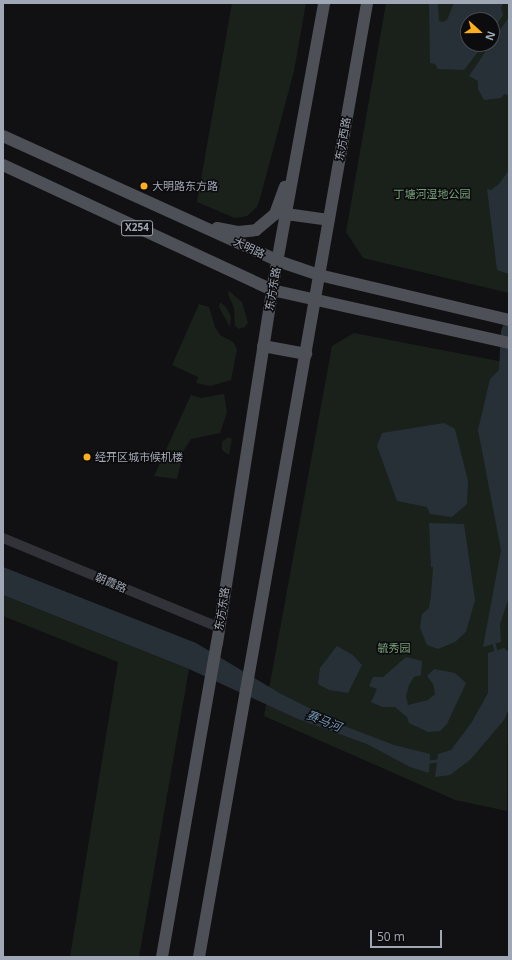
<!DOCTYPE html>
<html>
<head>
<meta charset="utf-8">
<style>
	body { margin:0 }
	#map { position:relative; width:512px; height:960px; overflow:hidden; background:#111113; font-family:"Open Sans","Noto Sans SC",sans-serif }
	div>[style] { position:absolute }
	[style*='--x'] { left:calc(var(--x)*1px); top:calc(var(--y)*1px); width:calc(var(--w)*1px); rotate:calc(var(--a)*1deg) }
	.green>* { inset:0; background:#19211a }
	.water>* { inset:0; background:#273037 }
	.stream>* { height:3px; margin:-1.5px; padding:0 1.5px; transform-origin:1.5px; border-radius:1.5px; background:#273037 }
	.minor>* { height:10px; margin:-5px; padding:0 5px; transform-origin:5px; border-radius:5px; background:#323338 }
	.major>* { height:12px; margin:-6px; padding:0 6px; transform-origin:6px; border-radius:6px; background:#4e5058 }
	.dots>* { width:11px; height:11px; translate:-50% -50%; box-sizing:border-box; border:2px solid #0c0c0e; border-radius:50% }
	span { translate:-50% -50%; white-space:nowrap; text-align:center; line-height:1.15; -webkit-text-stroke:3px #0c0c0e; paint-order:stroke }
	.shield-label span { padding:1px 3px; background:#0c0c0e; border:1px solid; border-radius:3px; -webkit-text-stroke-width:0 }
	.shield-label { font-size:10px; color:#a1a8b5; font-weight:700 }
	.street-label { font-size:11px; color:#a1a8b5 }
	.poi-label { font-size:11px; color:#a1a8b5 }
	.left { translate:0 -50%; text-align:left }
	.park-label { font-size:11px; color:#77a279 }
	.water-label { font-size:12px; color:#7597b3; font-style:italic }
	.frame { position:absolute; inset:0; border:4px solid #a1a8b5; pointer-events:none }
	.north { position:absolute; left:460px; top:12px; width:40px; height:40px; box-sizing:border-box; background:#0c0c0e; border:1px solid #484a51; border-radius:50%; rotate:111deg; font-size:11px; font-weight:700; line-height:16px; text-align:center; color:#a1a8b5 }
	.north::after { content:''; display:block; margin:auto; width:14px; height:18px; background:#ffaf1d; clip-path:polygon(50% 0,100% 100%,50% 72%,0 100%) }
	.scale { position:absolute; left:370px; top:930px; width:72px; height:18px; box-sizing:border-box; border:2px solid #a1a8b5; border-top:0; padding-left:5px; font-size:12px; line-height:14px; white-space:nowrap; color:#a1a8b5; -webkit-text-stroke:3px #0c0c0e; paint-order:stroke }
</style>
</head>
<body>
<div id="map">
	<div class="green">
		<div style="clip-path:polygon(232px 3px,306px 3px,294px 71px,261px 195px,257px 207px,247px 216px,235px 218px,197px 202px)"></div>
		<div style="clip-path:polygon(evenodd,386px 3px,509px 3px,509px 293px,363px 258px,346px 232px,386px 3px,468px 20px,492px 20px,492px 44px,468px 44px,468px 20px)"></div>
		<div style="clip-path:polygon(229px 291px,242px 302px,248px 323px,245px 327px,239px 329px,235px 326px,234px 308px,228px 294px)"></div>
		<div style="clip-path:polygon(220px 302px,226px 307px,231px 317px,230px 327px,219px 307px)"></div>
		<div style="clip-path:polygon(199px 304px,209px 307px,215px 327px,220px 335px,233px 342px,237px 349px,231px 380px,210px 386px,196px 383px,198px 377px,172px 365px)"></div>
		<div style="clip-path:polygon(354px 333px,509px 363px,507px 811px,455px 800px,264px 716px,332px 346px)"></div>
		<div style="clip-path:polygon(224px 394px,227px 412px,220px 433px,191px 439px,184px 450px,177px 479px,154px 476px,191px 395px,201px 398px)"></div>
		<div style="clip-path:polygon(228px 437px,232px 439px,229px 455px,222px 450px,222px 442px)"></div>
		<div style="clip-path:polygon(3px 595px,189px 669px,139px 957px,70px 957px,118px 662px,3px 616px)"></div>
	</div>
	<div class="water">
		<div style="clip-path:polygon(454px 3px,504px 3px,501px 7px,503px 15px,492px 32px,492px 20px,468px 20px,468px 44px,484px 44px,464px 70px,438px 69px,435px 64px,430px 63px,429px 4px,438px 4px,439px 21px,443px 22px,447px 20px)"></div>
		<div style="clip-path:polygon(509px 17px,509px 95px,504px 94px,501px 98px,484px 100px,478px 89px,478px 81px,469px 76px)"></div>
		<div style="clip-path:polygon(509px 170px,509px 274px,497px 270px,487px 189px,491px 190px,499px 184px)"></div>
		<div style="clip-path:polygon(509px 310px,509px 597px,500px 624px,501px 642px,483px 647px,501px 550px,478px 430px,490px 379px,499px 370px,501px 331px)"></div>
		<div style="clip-path:polygon(444px 423px,455px 429px,468px 481px,467px 504px,452px 517px,430px 514px,427px 507px,397px 501px,377px 446px,382px 433px)"></div>
		<div style="clip-path:polygon(429px 523px,464px 524px,475px 600px,466px 632px,455px 642px,438px 649px,427px 645px,420px 628px,422px 614px,429px 608px,431px 595px,433px 567px,431px 567px)"></div>
		<div style="clip-path:polygon(3px 567px,196px 643px,281px 694px,347px 727px,394px 745px,430px 754px,429px 773px,410px 767px,367px 744px,298px 719px,189px 669px,3px 595px)"></div>
		<div style="clip-path:polygon(337px 646px,353px 655px,362px 665px,348px 693px,329px 690px,318px 684px,320px 668px)"></div>
		<div style="clip-path:polygon(504px 648px,509px 652px,509px 709px,504px 720px,471px 759px,450px 775px,435px 777px,438px 754px,451px 750px,472px 722px,488px 693px,488px 653px)"></div>
		<div style="clip-path:polygon(406px 657px,422px 661px,421px 675px,414px 677px,409px 685px,406px 696px,408px 705px,428px 700px,435px 694px,433px 684px,427px 676px,434px 669px,455px 673px,466px 683px,447px 724px,440px 731px,428px 732px,409px 723px,407px 717px,395px 707px,382px 707px,371px 702px,377px 689px,369px 686px,373px 677px,383px 677px)"></div>
	</div>
	<div class="stream">
		<div style="--x:493;--y:641;--w:12;--a:76"></div>
		<div style="--x:426;--y:762;--w:14;--a:-8"></div>
	</div>
	<div class="minor">
		<div style="--x:3;--y:538;--w:235;--a:22.5"></div>
	</div>
	<div class="major">
		<div style="--x:3;--y:136;--w:302;--a:24.4"></div>
		<div style="--x:278;--y:261;--w:43;--a:18.9"></div>
		<div style="--x:319;--y:275;--w:195;--a:13.3"></div>
		<div style="--x:3;--y:165;--w:297;--a:24.9"></div>
		<div style="--x:272;--y:290;--w:243;--a:12.6"></div>
		<div style="--x:286;--y:214;--w:43;--a:7.9"></div>
		<div style="--x:217;--y:228;--w:21;--a:11"></div>
		<div style="--x:238;--y:232;--w:18;--a:-6"></div>
		<div style="--x:256;--y:230;--w:25;--a:-40"></div>
		<div style="--x:275;--y:214;--w:29;--a:-70"></div>
		<div style="--x:263;--y:346;--w:44;--a:10.5"></div>
		<div style="--x:162;--y:957;--w:319;--a:-80.1"></div>
		<div style="--x:217;--y:643;--w:357;--a:-81.1"></div>
		<div style="--x:272;--y:290;--w:292;--a:-79.7"></div>
		<div style="--x:199;--y:957;--w:969;--a:-80.01"></div>
	</div>
	<div class="dots">
		<div style="left:144px;top:186px;background:#ffaf1d"></div>
		<div style="left:87px;top:457px;background:#ffaf1d"></div>
	</div>
	<div class="shield-label">
		<span style="left:137px;top:228px">X254</span>
	</div>
	<div class="street-label">
		<span style="left:343px;top:139px;rotate:-80deg">东方西路</span>
		<span style="left:249px;top:248px;rotate:25deg">大明路</span>
		<span style="left:273px;top:289px;rotate:-80deg">东方东路</span>
		<span style="left:111px;top:583px;rotate:23deg">朝霞路</span>
		<span style="left:222px;top:609px;rotate:-81deg">东方东路</span>
	</div>
	<div class="poi-label">
		<span class="left" style="left:152px;top:186px">大明路东方路</span>
		<span class="left" style="left:95px;top:457px">经开区城市候机楼</span>
	</div>
	<div class="park-label">
		<span style="left:432px;top:194px">丁塘河湿地公园</span>
		<span style="left:394px;top:648px">毓秀园</span>
	</div>
	<div class="water-label">
		<span style="left:324px;top:721px;rotate:22deg">赛马河</span>
	</div>
	<div class="frame"></div>
	<div class="north">N</div>
	<div class="scale">50 m</div>
</div>
</body>
</html>
